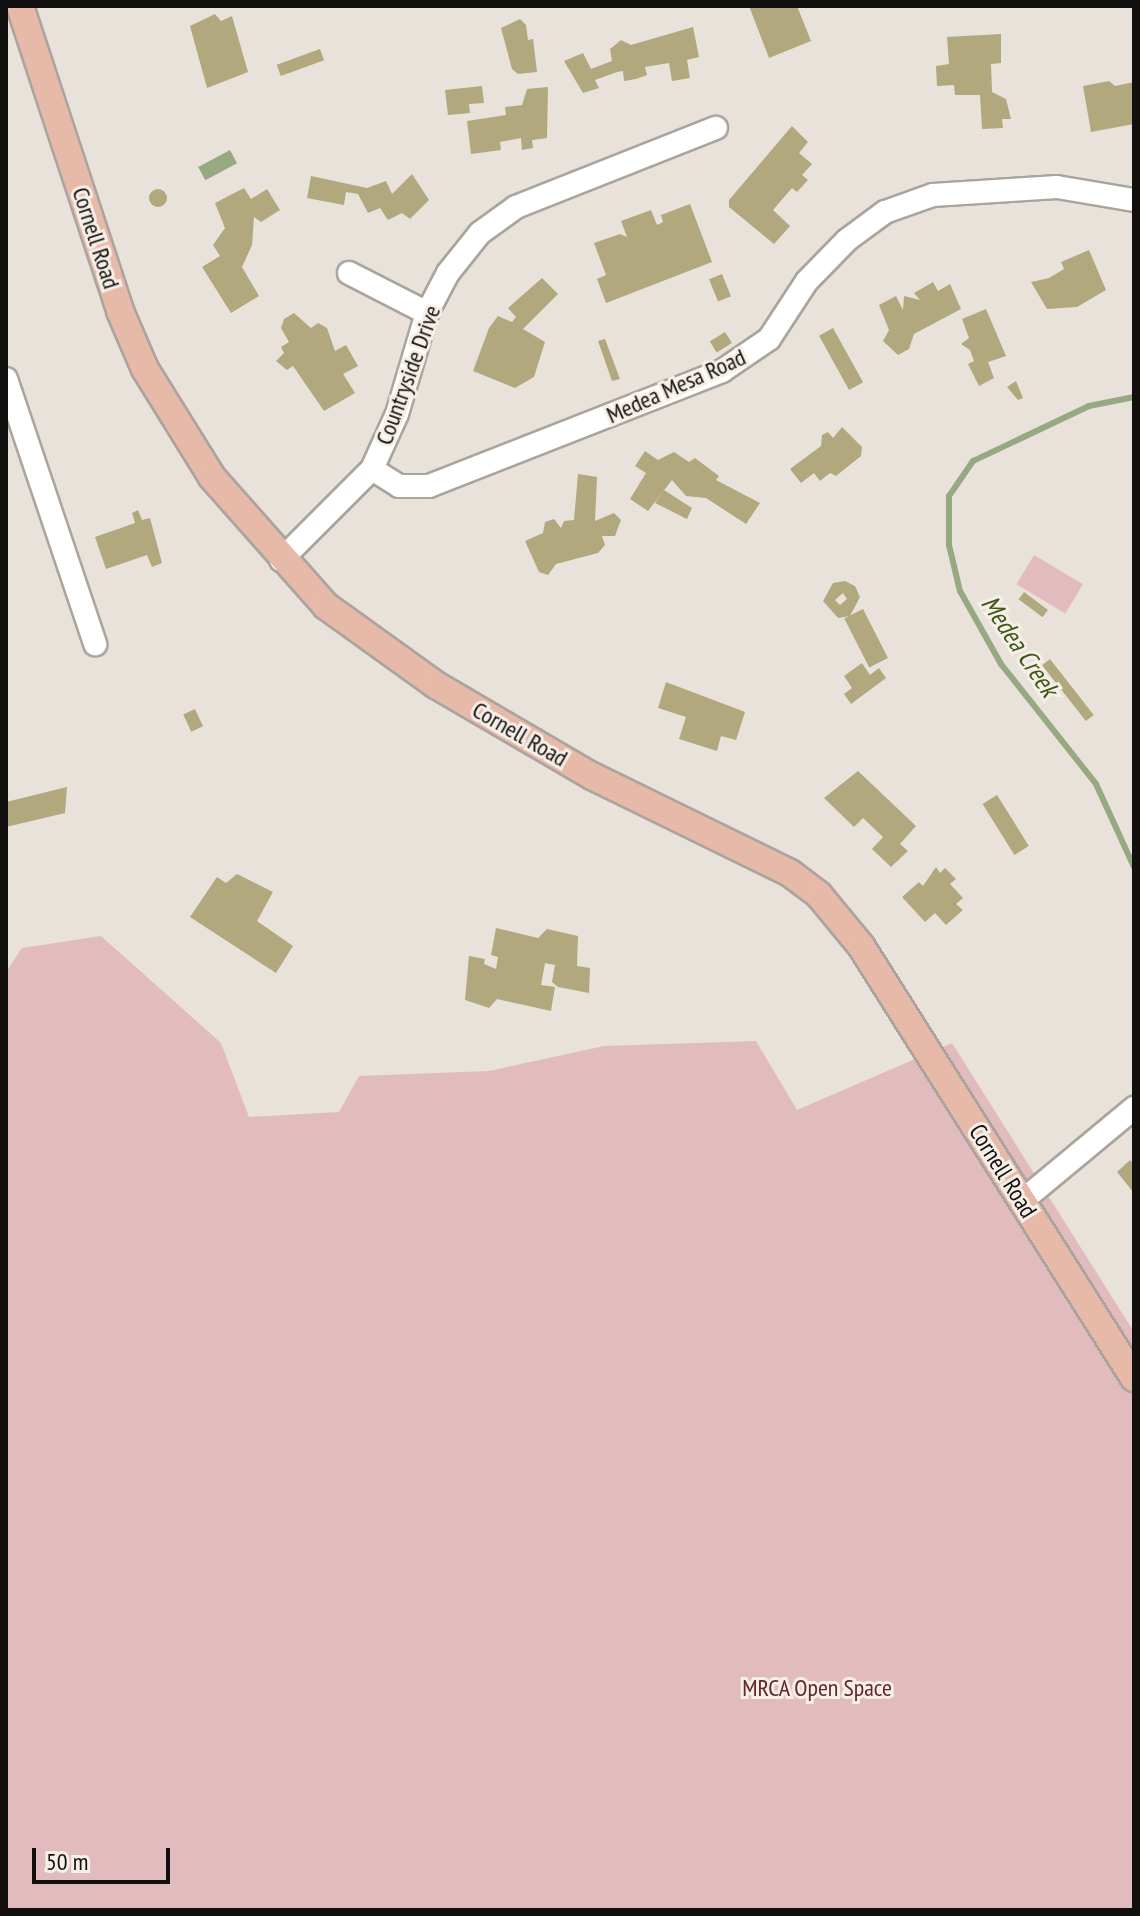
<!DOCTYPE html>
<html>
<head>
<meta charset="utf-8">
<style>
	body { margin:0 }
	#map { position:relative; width:1140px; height:1916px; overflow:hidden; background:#e9e2db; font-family:"PT Sans Narrow",sans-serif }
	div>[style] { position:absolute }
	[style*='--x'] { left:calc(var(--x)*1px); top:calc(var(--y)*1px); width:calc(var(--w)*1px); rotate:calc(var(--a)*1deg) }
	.green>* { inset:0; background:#e2bbbe; transform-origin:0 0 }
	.water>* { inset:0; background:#97a980; transform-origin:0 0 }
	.stream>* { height:6px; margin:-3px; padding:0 3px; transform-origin:3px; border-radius:3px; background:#97a980 }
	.building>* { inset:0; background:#b1a87d; transform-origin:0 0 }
	.round { border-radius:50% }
	.roads { filter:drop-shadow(2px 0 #aba49d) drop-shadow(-2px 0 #aba49d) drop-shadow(0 2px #aba49d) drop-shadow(0 -2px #aba49d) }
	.minor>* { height:22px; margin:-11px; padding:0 11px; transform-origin:11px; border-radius:11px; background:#fff }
	.major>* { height:26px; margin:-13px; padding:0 13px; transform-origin:13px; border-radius:13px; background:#e7b9a9 }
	span { translate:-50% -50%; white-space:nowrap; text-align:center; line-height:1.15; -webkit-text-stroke:6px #f6efe8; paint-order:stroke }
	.street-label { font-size:24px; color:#12100e }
	.park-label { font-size:24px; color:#62242f }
	.water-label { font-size:26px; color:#41581b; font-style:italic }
	.frame { position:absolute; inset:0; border:8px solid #12100e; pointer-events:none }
	.scale { position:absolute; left:32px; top:1848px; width:138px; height:36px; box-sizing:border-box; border:4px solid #12100e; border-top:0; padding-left:10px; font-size:24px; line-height:28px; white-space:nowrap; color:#12100e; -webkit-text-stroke:6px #f6efe8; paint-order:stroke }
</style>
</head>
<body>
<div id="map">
	<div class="green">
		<div style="left:1034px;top:555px;width:57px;height:34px;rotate:31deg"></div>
		<div style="clip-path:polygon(101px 936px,221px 1043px,249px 1117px,339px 1112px,359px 1076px,489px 1071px,604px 1046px,756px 1041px,797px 1110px,952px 1043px,1134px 1332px,1134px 1910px,6px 1910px,6px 972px,22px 948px)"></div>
	</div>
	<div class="water">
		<div style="left:230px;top:150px;width:15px;height:36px;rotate:62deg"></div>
	</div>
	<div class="stream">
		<div style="--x:1134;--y:397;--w:46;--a:168.7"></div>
		<div style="--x:1089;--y:406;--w:128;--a:154.6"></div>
		<div style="--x:973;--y:461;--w:42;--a:124.4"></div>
		<div style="--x:949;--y:496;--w:49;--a:90"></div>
		<div style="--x:949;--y:545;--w:47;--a:76.6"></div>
		<div style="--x:960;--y:591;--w:84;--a:60.7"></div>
		<div style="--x:1001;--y:664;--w:153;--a:51.6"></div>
		<div style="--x:1096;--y:784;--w:91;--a:65.4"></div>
	</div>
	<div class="building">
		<div style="clip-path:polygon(749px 6px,797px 6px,811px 41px,769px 58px)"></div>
		<div style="clip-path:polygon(215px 14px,221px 21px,232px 16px,248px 72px,207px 88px,190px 26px)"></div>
		<div style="clip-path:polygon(520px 19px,526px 25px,528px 40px,533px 39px,537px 72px,518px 74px,512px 69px,501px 28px)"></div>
		<div style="clip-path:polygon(693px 27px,699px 57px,687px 60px,690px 78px,672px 81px,669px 63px,645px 67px,647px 75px,636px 79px,624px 81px,623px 71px,617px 72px,595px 80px,599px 88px,583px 93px,564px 61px,583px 53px,591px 69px,612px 61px,610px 49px,621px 40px,631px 45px)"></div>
		<div style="clip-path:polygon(1001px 34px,1001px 63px,991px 64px,992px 92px,1006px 99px,1011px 119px,1002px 119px,1003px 128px,982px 129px,980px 95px,955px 95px,954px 85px,937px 86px,936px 66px,949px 64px,947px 37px)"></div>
		<div style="left:320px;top:49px;width:12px;height:46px;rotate:70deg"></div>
		<div style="clip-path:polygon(1109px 81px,1115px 86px,1134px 82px,1134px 124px,1091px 132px,1083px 86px)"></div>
		<div style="clip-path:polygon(482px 86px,484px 103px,469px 104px,470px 113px,448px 115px,445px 90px)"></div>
		<div style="clip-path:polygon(548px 87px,547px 138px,532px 140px,533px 148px,522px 150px,521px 138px,500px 142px,501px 150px,471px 154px,467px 121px,506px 115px,505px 107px,522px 105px,527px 89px)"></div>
		<div style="clip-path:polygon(792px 126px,808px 142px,799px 153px,812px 164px,802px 175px,808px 180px,797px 192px,792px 188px,773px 210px,790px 226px,774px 244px,729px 207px,729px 200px)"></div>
		<div style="clip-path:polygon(412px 174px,429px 200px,410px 219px,402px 213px,388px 220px,380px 208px,368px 213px,358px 194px,346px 192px,344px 205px,307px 198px,311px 176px,367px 188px,386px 181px,392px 194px)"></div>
		<div style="clip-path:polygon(244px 188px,251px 199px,267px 189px,280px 210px,261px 222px,254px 217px,252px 245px,242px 267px,259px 296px,231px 313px,202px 267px,220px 256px,213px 245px,225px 228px,215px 203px)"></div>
		<div class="round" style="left:149px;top:189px;width:18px;height:18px"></div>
		<div style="clip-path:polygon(690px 204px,712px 262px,606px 303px,597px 279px,606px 275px,594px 243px,620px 234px,627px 237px,621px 221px,651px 210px,657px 225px,663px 222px,661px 215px)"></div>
		<div style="clip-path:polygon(1089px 250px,1106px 290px,1077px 307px,1047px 309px,1031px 282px,1049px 278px,1064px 269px,1061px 262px)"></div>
		<div style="left:722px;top:274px;width:24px;height:14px;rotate:68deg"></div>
		<div style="clip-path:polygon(542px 278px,558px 294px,523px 329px,545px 342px,534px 377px,515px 388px,473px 371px,489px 328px,498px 316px,512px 322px,516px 317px,508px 308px)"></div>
		<div style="clip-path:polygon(933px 282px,938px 291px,950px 284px,961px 309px,914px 334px,909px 349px,898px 355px,883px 341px,889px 330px,879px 305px,896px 296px,903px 310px,904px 296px,920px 300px,914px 293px)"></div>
		<div style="clip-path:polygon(986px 309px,1006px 356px,988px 362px,994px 378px,979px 386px,968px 364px,974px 361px,970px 350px,961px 344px,969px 338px,962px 319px)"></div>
		<div style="clip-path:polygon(294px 313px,311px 328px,318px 323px,327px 328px,335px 351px,346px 345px,358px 366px,343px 374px,355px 393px,324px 411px,293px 366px,287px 370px,276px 361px,284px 353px,281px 347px,289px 342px,281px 328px,284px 319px)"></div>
		<div style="left:833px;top:328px;width:62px;height:16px;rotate:61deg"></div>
		<div style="left:725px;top:332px;width:13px;height:18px;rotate:58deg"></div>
		<div style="clip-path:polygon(605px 339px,620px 379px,612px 381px,598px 341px)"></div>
		<div style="clip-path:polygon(1016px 381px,1023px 398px,1018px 400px,1007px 387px)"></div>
		<div style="clip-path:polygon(842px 427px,862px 447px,861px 456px,836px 476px,830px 473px,820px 481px,814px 473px,801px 483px,790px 469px,821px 446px,822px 435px,828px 432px,833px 438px)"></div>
		<div style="clip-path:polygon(645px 451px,658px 460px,674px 452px,689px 462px,695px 458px,719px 476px,716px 480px,760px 503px,746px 524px,706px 498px,686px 496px,672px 480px,648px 511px,630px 499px,646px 473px,635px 466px)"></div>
		<div style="clip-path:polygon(578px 474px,597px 477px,595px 521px,614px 513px,621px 520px,615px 536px,602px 536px,605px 545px,598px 553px,556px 564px,548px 575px,539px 572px,525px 541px,543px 533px,545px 522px,554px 519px,561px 528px,564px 521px,574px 520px)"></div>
		<div style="clip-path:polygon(664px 490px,692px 508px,687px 519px,655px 503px)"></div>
		<div style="clip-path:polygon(138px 510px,142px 520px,150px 518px,162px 563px,152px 567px,147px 555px,106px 569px,95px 537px,135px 523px,132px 513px)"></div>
		<div style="clip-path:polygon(evenodd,845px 581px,855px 586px,860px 597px,850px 616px,838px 618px,823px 601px,833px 583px,845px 581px,843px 593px,847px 599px,840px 605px,835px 600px,843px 593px)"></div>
		<div style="left:1024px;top:592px;width:30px;height:9px;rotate:37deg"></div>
		<div style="left:863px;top:609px;width:55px;height:21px;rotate:63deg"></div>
		<div style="left:1050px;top:659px;width:71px;height:10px;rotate:52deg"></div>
		<div style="clip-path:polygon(862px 663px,870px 675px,879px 668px,886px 678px,851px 704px,844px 694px,852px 688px,844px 676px)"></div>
		<div style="clip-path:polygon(666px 682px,745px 712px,736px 740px,721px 736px,717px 751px,679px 739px,686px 717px,658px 708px)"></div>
		<div style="left:195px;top:709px;width:19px;height:13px;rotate:65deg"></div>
		<div style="clip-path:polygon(858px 771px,916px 826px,900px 844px,908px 851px,891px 867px,872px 849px,883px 837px,863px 818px,854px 827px,824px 798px)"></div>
		<div style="clip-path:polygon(67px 787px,65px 813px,6px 827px,6px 802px)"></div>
		<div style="left:997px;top:795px;width:60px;height:17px;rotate:58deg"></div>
		<div style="clip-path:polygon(936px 867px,940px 873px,945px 868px,956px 879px,950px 884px,963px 898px,956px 904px,963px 910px,946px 925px,935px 913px,925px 922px,902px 897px,919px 882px,923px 886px)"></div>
		<div style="clip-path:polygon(237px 874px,273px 892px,257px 921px,293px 946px,276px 973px,190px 917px,217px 877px,226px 883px)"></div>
		<div style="clip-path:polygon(496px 928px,538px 938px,547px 929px,578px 936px,577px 966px,590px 968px,589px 993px,558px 987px,552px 982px,555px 965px,545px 963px,541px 985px,555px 987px,551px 1011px,497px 999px,489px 1008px,465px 1000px,469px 956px,485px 959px,484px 964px,496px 969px,498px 957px,491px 955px)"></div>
		<div style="clip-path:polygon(1130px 1160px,1134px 1165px,1134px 1193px,1117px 1172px)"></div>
	</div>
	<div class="roads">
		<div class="minor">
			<div style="--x:349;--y:273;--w:88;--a:27.1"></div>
			<div style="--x:6;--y:379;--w:280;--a:71.4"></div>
			<div style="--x:372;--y:469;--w:32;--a:32"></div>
			<div style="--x:399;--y:486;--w:30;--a:0"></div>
			<div style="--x:429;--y:486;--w:315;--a:-21.4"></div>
			<div style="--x:722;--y:371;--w:57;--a:-34.2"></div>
			<div style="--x:769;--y:339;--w:69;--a:-56.8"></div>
			<div style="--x:807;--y:281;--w:57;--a:-45.7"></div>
			<div style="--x:847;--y:240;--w:47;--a:-36.4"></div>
			<div style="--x:885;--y:212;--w:51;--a:-19.5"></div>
			<div style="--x:933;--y:195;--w:124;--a:-3.7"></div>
			<div style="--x:1057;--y:187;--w:78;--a:9.6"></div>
			<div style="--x:281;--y:560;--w:129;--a:-45"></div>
			<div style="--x:372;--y:469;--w:60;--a:-65.6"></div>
			<div style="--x:397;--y:414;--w:105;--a:-73.5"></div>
			<div style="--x:427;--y:313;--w:45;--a:-62.3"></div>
			<div style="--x:448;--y:273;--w:51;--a:-51.3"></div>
			<div style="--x:480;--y:233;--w:44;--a:-35.8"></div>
			<div style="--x:516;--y:207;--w:215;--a:-21.6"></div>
			<div style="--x:1022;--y:1201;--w:146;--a:-39.7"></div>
		</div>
		<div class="major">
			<div style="--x:20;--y:6;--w:321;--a:71.8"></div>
			<div style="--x:120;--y:311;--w:63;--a:66.7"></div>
			<div style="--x:145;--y:369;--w:127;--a:58.2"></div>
			<div style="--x:212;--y:477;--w:172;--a:48.5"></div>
			<div style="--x:326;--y:606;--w:135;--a:35.7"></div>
			<div style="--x:436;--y:685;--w:181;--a:30.3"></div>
			<div style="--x:592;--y:776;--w:220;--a:26.1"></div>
			<div style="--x:790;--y:873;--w:36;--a:37"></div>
			<div style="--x:819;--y:895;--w:66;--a:50.5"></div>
			<div style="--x:861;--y:946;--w:511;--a:57.71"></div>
		</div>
	</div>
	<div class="street-label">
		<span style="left:96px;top:238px;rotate:72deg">Cornell Road</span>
		<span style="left:408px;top:375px;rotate:-70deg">Countryside Drive</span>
		<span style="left:676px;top:386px;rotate:-24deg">Medea Mesa Road</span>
		<span style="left:520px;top:734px;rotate:30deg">Cornell Road</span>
		<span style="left:1003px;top:1171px;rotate:58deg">Cornell Road</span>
	</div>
	<div class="park-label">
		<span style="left:817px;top:1688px">MRCA Open Space</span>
	</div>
	<div class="water-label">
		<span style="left:1020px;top:646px;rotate:56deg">Medea Creek</span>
	</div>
	<div class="frame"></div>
	<div class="scale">50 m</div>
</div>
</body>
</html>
